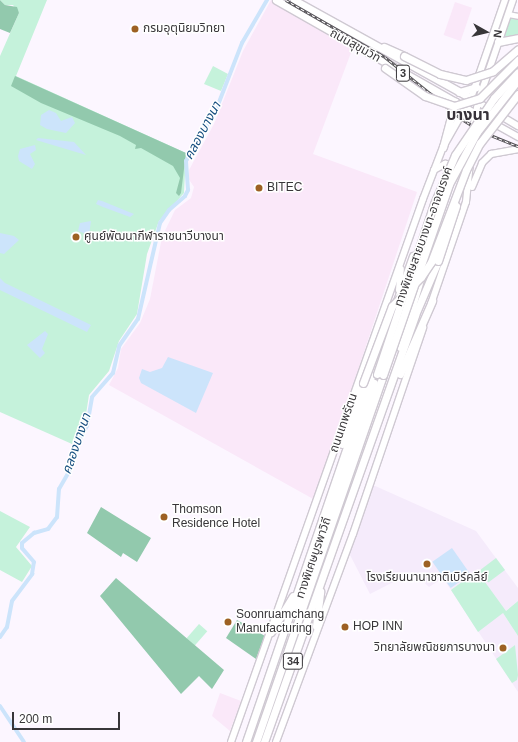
<!DOCTYPE html>
<html>
<head>
<meta charset="utf-8">
<style>
	body { margin:0 }
	#map { position:relative; width:518px; height:742px; overflow:hidden; background:#fcf6ff; font-family:Helvetica,"Noto Sans Thai",sans-serif }
	div>[style] { position:absolute }
	[style*='--x'] { left:calc(var(--x)*1px); top:calc(var(--y)*1px); width:calc(var(--w)*1px); rotate:calc(var(--a)*1deg) }
	.commercial>* { inset:0; background:#fae8f9; transform-origin:0 0 }
	.built>* { inset:0; background:#f5ebfb }
	.green>* { inset:0; background:#c5f2db; transform-origin:0 0 }
	.forest>* { inset:0; background:#92c9ad }
	.water>* { inset:0; background:#cce4fb; transform-origin:0 0 }
	.canal>* { height:4px; margin:-2px; padding:0 2px; transform-origin:2px; border-radius:2px; background:#cce4fb }
	.roads { filter:drop-shadow(1px 0 #cfc9d2) drop-shadow(-1px 0 #cfc9d2) drop-shadow(0 1px #cfc9d2) drop-shadow(0 -1px #cfc9d2) }
	.minor>* { height:5px; margin:-2.5px; padding:0 2.5px; transform-origin:2.5px; border-radius:2.5px; background:#fff }
	.major>* { height:6px; margin:-3px; padding:0 3px; transform-origin:3px; border-radius:3px; background:#fff }
	.highway>* { height:7px; margin:-3.5px; padding:0 3.5px; transform-origin:3.5px; border-radius:3.5px; background:#fff }
	.rail>* { height:2.5px; margin-top:-1.25px; transform-origin:0; background:repeating-linear-gradient(90deg,#fff 0 3px,#514f53 0 6px); box-sizing:border-box; border-block:1px solid #514f53 }
	.bridges { filter:drop-shadow(1px 0 #cfc9d2) drop-shadow(-1px 0 #cfc9d2) drop-shadow(0 1px #cfc9d2) drop-shadow(0 -1px #cfc9d2) }
	.highway-bridge>* { height:7px; margin:-3.5px; padding:0 3.5px; transform-origin:3.5px; border-radius:3.5px; background:#fff }
	.dots>* { width:11px; height:11px; translate:-50% -50%; box-sizing:border-box; border:2px solid #fff; border-radius:50% }
	span { translate:-50% -50%; white-space:nowrap; text-align:center; line-height:1.15; -webkit-text-stroke:3px #fff; paint-order:stroke }
	.shield-label span { padding:1px 3px; background:#fff; border:1px solid; border-radius:3px; -webkit-text-stroke-width:0 }
	.shield-label { font-size:11px; color:#383639; font-weight:700 }
	.poi-label { font-size:12px; color:#383639 }
	.left { translate:0 -50%; text-align:left }
	.right { translate:-100% -50%; text-align:right }
	.street-label { font-size:12px; color:#383639 }
	.water-label { font-size:13px; color:#154e7f; font-style:italic }
	.district-label { font-size:16px; color:#373239; font-weight:700 }
	.north { position:absolute; left:466px; top:12px; width:40px; height:40px; -webkit-text-stroke:3px #fff; paint-order:stroke; rotate:98deg; font-size:11px; font-weight:700; line-height:16px; text-align:center; color:#383639 }
	.north::after { content:''; display:block; margin:auto; width:14px; height:18px; background:#383639; clip-path:polygon(50% 0,100% 100%,50% 72%,0 100%) }
	.scale { position:absolute; left:12px; top:712px; width:108px; height:18px; box-sizing:border-box; border:2px solid #383639; border-top:0; padding-left:5px; font-size:12px; line-height:14px; white-space:nowrap; color:#383639; -webkit-text-stroke:3px #fff; paint-order:stroke }
</style>
</head>
<body>
<div id="map">
	<div class="commercial">
		<div style="clip-path:polygon(271px 0,352px 50px,313px 154px,417px 192px,315px 500px,109px 385px,118px 368px,121px 349px,140px 323px,150px 299px,162px 237px,175px 210px,191px 198px,194px 187px,188px 178px,189px 170px,214px 124px,243px 51px)"></div>
		<div style="left:455px;top:2px;width:18px;height:35px;rotate:19deg"></div>
		<div style="clip-path:polygon(220px 693px,241px 701px,230px 731px,212px 716px)"></div>
	</div>
	<div class="built">
		<div style="clip-path:polygon(373px 485px,476px 531px,518px 588px,518px 601px,503px 613px,518px 636px,518px 692px,443px 578px,429px 587px,413px 572px,370px 594px,349px 553px)"></div>
	</div>
	<div class="green">
		<div style="clip-path:polygon(0 0,47px 0,16px 76px,186px 153px,184px 193px,159px 221px,147px 254px,137px 314px,119px 341px,109px 371px,89px 395px,84px 427px,72px 444px,0 412px,0 56px,19px 13px,13px 5px,5px 5px)"></div>
		<div style="clip-path:polygon(509px 18px,518px 20px,518px 36px,501px 39px)"></div>
		<div style="clip-path:polygon(213px 66px,228px 74px,221px 91px,204px 84px)"></div>
		<div style="clip-path:polygon(0 511px,30px 527px,16px 547px,32px 566px,22px 582px,0 570px)"></div>
		<div style="left:496px;top:558px;width:15px;height:21px;rotate:53deg"></div>
		<div style="clip-path:polygon(477px 571px,506px 611px,518px 601px,518px 636px,503px 613px,478px 632px,451px 590px)"></div>
		<div style="left:199px;top:624px;width:11px;height:19px;rotate:41deg"></div>
		<div style="clip-path:polygon(515px 645px,518px 675px,517px 680px,512px 683px,496px 659px)"></div>
	</div>
	<div class="forest">
		<div style="clip-path:polygon(0 0,5px 5px,17px 7px,19px 13px,10px 33px,0 29px)"></div>
		<div style="clip-path:polygon(15px 76px,186px 153px,181px 193px,179px 196px,176px 193px,180px 178px,173px 166px,141px 148px,135px 149px,136px 145px,120px 136px,41px 103px,11px 86px)"></div>
		<div style="clip-path:polygon(101px 507px,151px 538px,137px 562px,123px 553px,121px 557px,87px 533px)"></div>
		<div style="clip-path:polygon(116px 578px,224px 670px,212px 689px,199px 676px,181px 694px,100px 596px)"></div>
		<div style="clip-path:polygon(237px 620px,265px 636px,256px 659px,226px 638px)"></div>
	</div>
	<div class="water">
		<div style="clip-path:polygon(49px 110px,56px 113px,61px 121px,72px 117px,75px 123px,66px 133px,47px 129px,40px 125px,41px 115px)"></div>
		<div style="clip-path:polygon(38px 138px,74px 142px,86px 155px,36px 140px)"></div>
		<div style="clip-path:polygon(35px 145px,36px 150px,30px 154px,35px 164px,32px 169px,19px 161px,18px 156px,20px 149px)"></div>
		<div style="clip-path:polygon(98px 200px,102px 201px,134px 214px,130px 217px,103px 207px,96px 204px)"></div>
		<div style="clip-path:polygon(91px 221px,89px 235px,78px 231px,80px 223px)"></div>
		<div style="clip-path:polygon(0 233px,14px 236px,19px 240px,4px 254px,0 253px)"></div>
		<div style="clip-path:polygon(0 278px,5px 283px,91px 325px,87px 332px,0 290px)"></div>
		<div style="clip-path:polygon(45px 331px,48px 334px,42px 349px,45px 353px,40px 358px,27px 345px)"></div>
		<div style="clip-path:polygon(168px 357px,213px 373px,196px 413px,141px 383px,139px 378px,142px 369px,150px 372px,162px 368px)"></div>
		<div style="left:452px;top:548px;width:32px;height:24px;rotate:55deg"></div>
	</div>
	<div class="canal">
		<div style="--x:0;--y:637;--w:12;--a:-55"></div>
		<div style="--x:7;--y:627;--w:26;--a:-79"></div>
		<div style="--x:12;--y:601;--w:34;--a:-53"></div>
		<div style="--x:32;--y:574;--w:12;--a:-81"></div>
		<div style="--x:34;--y:562;--w:18;--a:-131"></div>
		<div style="--x:22;--y:548;--w:5;--a:-90"></div>
		<div style="--x:22;--y:543;--w:16;--a:-40"></div>
		<div style="--x:34;--y:533;--w:15;--a:-16"></div>
		<div style="--x:48;--y:529;--w:15;--a:-53"></div>
		<div style="--x:57;--y:517;--w:28;--a:-86"></div>
		<div style="--x:59;--y:489;--w:24;--a:-60"></div>
		<div style="--x:71;--y:468;--w:27;--a:-75"></div>
		<div style="--x:78;--y:442;--w:18;--a:-61"></div>
		<div style="--x:87;--y:426;--w:29;--a:-80"></div>
		<div style="--x:92;--y:397;--w:32;--a:-49"></div>
		<div style="--x:113;--y:373;--w:28;--a:-77"></div>
		<div style="--x:119;--y:346;--w:33;--a:-55"></div>
		<div style="--x:138;--y:319;--w:98;--a:-77.1"></div>
		<div style="--x:160;--y:223;--w:16;--a:-55"></div>
		<div style="--x:169;--y:210;--w:21;--a:-41"></div>
		<div style="--x:185;--y:196;--w:7;--a:-63"></div>
		<div style="--x:188;--y:190;--w:29;--a:-94"></div>
		<div style="--x:186;--y:161;--w:59;--a:-59.5"></div>
		<div style="--x:216;--y:110;--w:72;--a:-68.8"></div>
		<div style="--x:242;--y:43;--w:50;--a:-59.8"></div>
		<div style="--x:0;--y:706;--w:43;--a:56.3"></div>
	</div>
	<div class="roads">
		<div class="minor">
			<div style="--x:508;--y:14;--w:10;--a:11"></div>
		</div>
		<div class="major">
			<div style="--x:476;--y:101;--w:49;--a:30.8"></div>
			<div style="--x:466;--y:108;--w:60;--a:29.1"></div>
			<div style="--x:473;--y:128;--w:26;--a:-79"></div>
			<div style="--x:478;--y:102;--w:108;--a:-71.1"></div>
			<div style="--x:434;--y:170;--w:13;--a:-29"></div>
			<div style="--x:445;--y:164;--w:10;--a:0"></div>
			<div style="--x:472;--y:187;--w:26;--a:-67"></div>
			<div style="--x:482;--y:163;--w:13;--a:-45"></div>
			<div style="--x:491;--y:154;--w:27;--a:-10"></div>
			<div style="--x:399;--y:290;--w:21;--a:-85"></div>
			<div style="--x:431;--y:304;--w:108;--a:-71.1"></div>
			<div style="--x:466;--y:202;--w:59;--a:-84.2"></div>
			<div style="--x:231;--y:742;--w:576;--a:-70.53"></div>
			<div style="--x:423;--y:199;--w:56;--a:-69"></div>
			<div style="--x:443;--y:147;--w:56;--a:-60.3"></div>
			<div style="--x:471;--y:98;--w:104;--a:-70.9"></div>
			<div style="--x:276;--y:742;--w:222;--a:-69.7"></div>
			<div style="--x:353;--y:534;--w:218;--a:-71.2"></div>
		</div>
		<div class="highway">
			<div style="--x:276;--y:0;--w:219;--a:29.6"></div>
			<div style="--x:294;--y:0;--w:202;--a:29"></div>
			<div style="--x:498;--y:42;--w:20;--a:-11"></div>
			<div style="--x:384;--y:47;--w:22;--a:24"></div>
			<div style="--x:459;--y:92;--w:18;--a:-16"></div>
			<div style="--x:443;--y:147;--w:47;--a:-75.1"></div>
			<div style="--x:397;--y:301;--w:48;--a:-70.4"></div>
			<div style="--x:400;--y:347;--w:74;--a:-73.5"></div>
			<div style="--x:400;--y:374;--w:80;--a:-66.3"></div>
			<div style="--x:342;--y:444;--w:65;--a:-71"></div>
			<div style="--x:297;--y:606;--w:236;--a:-71"></div>
			<div style="--x:316;--y:626;--w:35;--a:-83"></div>
			<div style="--x:271;--y:632;--w:42;--a:-58.6"></div>
			<div style="--x:246;--y:742;--w:454;--a:-71.1"></div>
			<div style="--x:256;--y:742;--w:388;--a:-70.9"></div>
			<div style="--x:264;--y:742;--w:453;--a:-70.5"></div>
			<div style="--x:415;--y:315;--w:59;--a:-66.9"></div>
		</div>
	</div>
	<div class="rail">
		<div style="--x:286;--y:0;--w:114;--a:29.9"></div>
		<div style="--x:385;--y:57;--w:99;--a:38.8"></div>
		<div style="--x:462;--y:119;--w:25;--a:32"></div>
		<div style="--x:483;--y:132;--w:38;--a:22"></div>
	</div>
	<div class="bridges">
		<div class="highway-bridge">
			<div style="--x:404;--y:56;--w:40;--a:26.6"></div>
			<div style="--x:440;--y:74;--w:27;--a:13"></div>
			<div style="--x:466;--y:80;--w:28;--a:-18"></div>
			<div style="--x:493;--y:71;--w:33;--a:-41"></div>
			<div style="--x:385;--y:68;--w:49;--a:35"></div>
			<div style="--x:425;--y:96;--w:31;--a:19"></div>
			<div style="--x:454;--y:106;--w:27;--a:-17"></div>
			<div style="--x:480;--y:98;--w:54;--a:-45"></div>
			<div style="--x:438;--y:261;--w:58;--a:-71.9"></div>
			<div style="--x:377;--y:374;--w:179;--a:-71.5"></div>
			<div style="--x:434;--y:204;--w:53;--a:-66.8"></div>
			<div style="--x:455;--y:155;--w:69;--a:-55.6"></div>
			<div style="--x:494;--y:98;--w:35;--a:-47"></div>
			<div style="--x:383;--y:375;--w:202;--a:-70.9"></div>
			<div style="--x:449;--y:184;--w:59;--a:-61.7"></div>
			<div style="--x:477;--y:132;--w:66;--a:-51.7"></div>
			<div style="--x:363;--y:383;--w:82;--a:-69.4"></div>
			<div style="--x:392;--y:306;--w:41;--a:-45"></div>
			<div style="--x:421;--y:277;--w:18;--a:-56"></div>
			<div style="--x:431;--y:262;--w:98;--a:-69.2"></div>
			<div style="--x:466;--y:170;--w:30;--a:-63"></div>
			<div style="--x:480;--y:143;--w:62;--a:-52.2"></div>
		</div>
	</div>
	<div class="dots">
		<div style="left:135px;top:29px;background:#9d6123"></div>
		<div style="left:259px;top:188px;background:#9d6123"></div>
		<div style="left:76px;top:237px;background:#9d6123"></div>
		<div style="left:164px;top:517px;background:#9d6123"></div>
		<div style="left:427px;top:564px;background:#9d6123"></div>
		<div style="left:228px;top:622px;background:#9d6123"></div>
		<div style="left:345px;top:627px;background:#9d6123"></div>
		<div style="left:503px;top:648px;background:#9d6123"></div>
	</div>
	<div class="shield-label">
		<span style="left:403px;top:73px">3</span>
		<span style="left:293px;top:661px">34</span>
	</div>
	<div class="poi-label">
		<span class="left" style="left:143px;top:29px">กรมอุตุนิยมวิทยา</span>
		<span class="left" style="left:267px;top:188px">BITEC</span>
		<span class="left" style="left:84px;top:237px">ศูนย์พัฒนากีฬาราชนาวีบางนา</span>
		<span class="left" style="left:172px;top:517px">Thomson<br>Residence Hotel</span>
		<span style="left:427px;top:578px">โรงเรียนนานาชาติเบิร์คลีย์</span>
		<span class="left" style="left:236px;top:622px">Soonruamchang<br>Manufacturing</span>
		<span class="left" style="left:353px;top:627px">HOP INN</span>
		<span class="right" style="left:495px;top:648px">วิทยาลัยพณิชยการบางนา</span>
	</div>
	<div class="street-label">
		<span style="left:355px;top:46px;rotate:29deg">ถนนสุขุมวิท</span>
		<span style="left:424px;top:237px;rotate:-70deg">ทางพิเศษสายบางนา-อาจณรงค์</span>
		<span style="left:344px;top:423px;rotate:-71deg">ถนนเทพรัตน</span>
		<span style="left:314px;top:558px;rotate:-71deg">ทางพิเศษบูรพาวิถี</span>
	</div>
	<div class="water-label">
		<span style="left:203px;top:131px;rotate:-62deg">คลองบางนา</span>
		<span style="left:77px;top:444px;rotate:-71deg">คลองบางนา</span>
	</div>
	<div class="district-label">
		<span style="left:468px;top:115px">บางนา</span>
	</div>
	<div class="north">N</div>
	<div class="scale">200 m</div>
</div>
</body>
</html>
